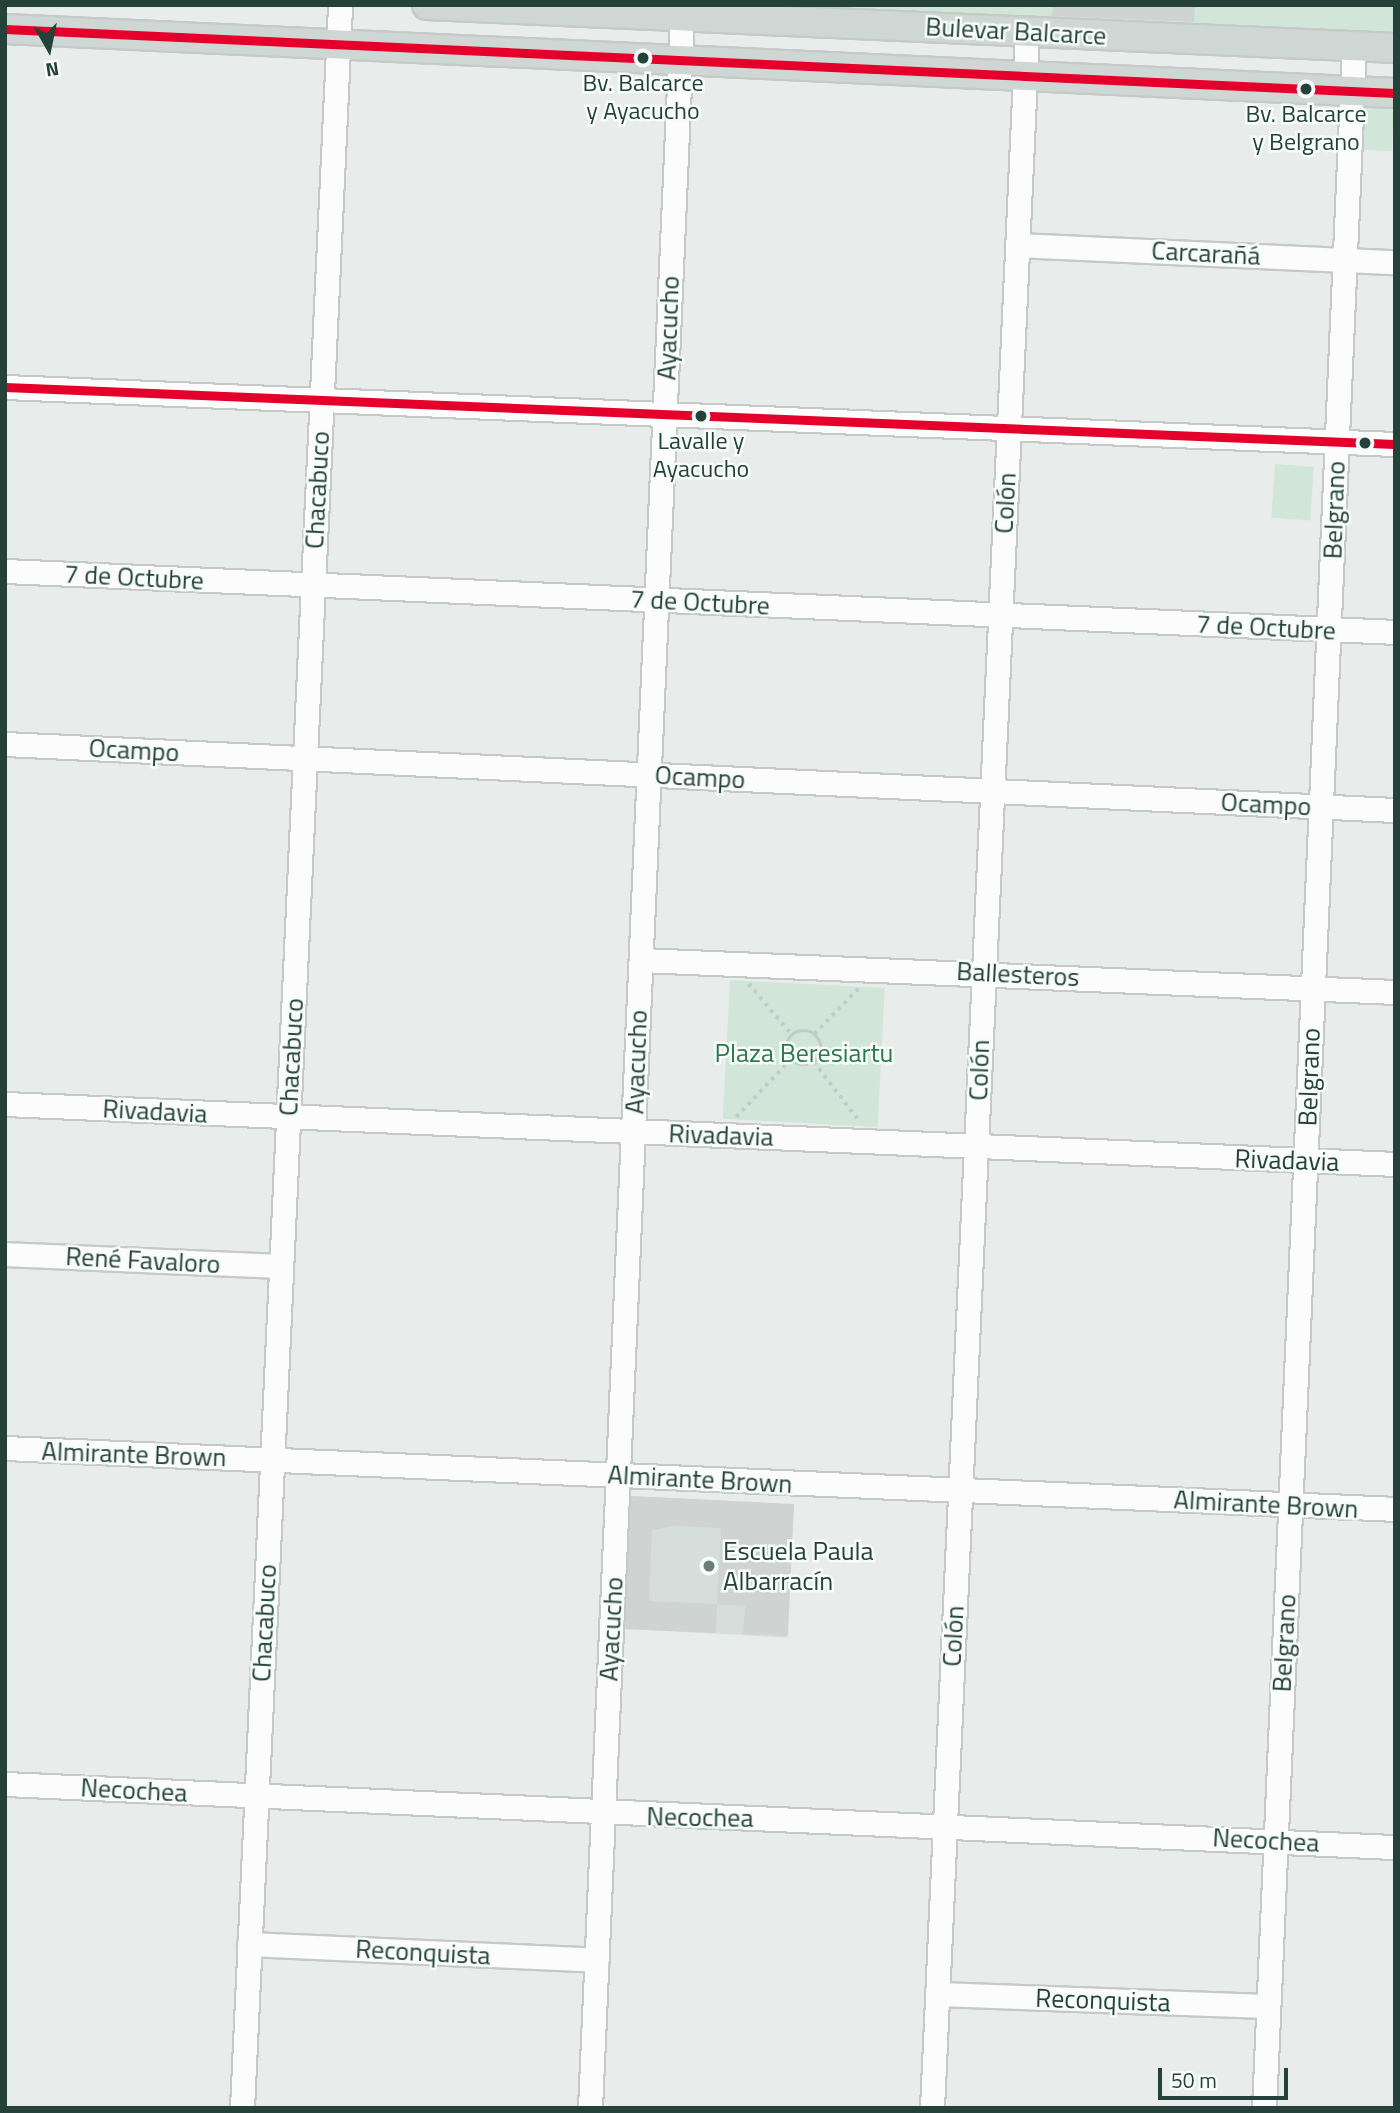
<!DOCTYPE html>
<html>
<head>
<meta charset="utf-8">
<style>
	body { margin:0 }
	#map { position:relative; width:1400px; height:2113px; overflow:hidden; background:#e8edeb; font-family:"Titillium Web",sans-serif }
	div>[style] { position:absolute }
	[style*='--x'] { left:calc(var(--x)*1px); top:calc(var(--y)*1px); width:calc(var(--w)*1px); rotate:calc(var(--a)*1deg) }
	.built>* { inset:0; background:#d6dedb; transform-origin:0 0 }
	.green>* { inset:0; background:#d1e6d8; transform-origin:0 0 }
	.building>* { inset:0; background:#cfd4d2 }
	.path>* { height:3.5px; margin-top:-1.75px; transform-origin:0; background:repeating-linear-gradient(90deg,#c3ccca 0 3.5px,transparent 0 8.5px) }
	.path>.ring { margin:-1.75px; padding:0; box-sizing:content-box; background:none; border:3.5px solid #c3ccca; border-radius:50% }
	.roads { filter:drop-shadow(2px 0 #c5cac8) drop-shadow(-2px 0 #c5cac8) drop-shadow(0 2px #c5cac8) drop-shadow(0 -2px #c5cac8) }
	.minor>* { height:23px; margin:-11.5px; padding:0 11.5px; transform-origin:11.5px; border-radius:11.5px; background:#fcfcfc }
	.major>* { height:28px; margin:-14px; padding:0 14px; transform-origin:14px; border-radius:14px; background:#cfd7d5 }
	.bus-1>* { height:9px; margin:-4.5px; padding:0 4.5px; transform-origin:4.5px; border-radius:4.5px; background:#e4002b }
	.dots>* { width:19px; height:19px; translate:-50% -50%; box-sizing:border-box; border:4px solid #f7fbf9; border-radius:50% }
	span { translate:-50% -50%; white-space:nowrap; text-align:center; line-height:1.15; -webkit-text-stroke:5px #f7fbf9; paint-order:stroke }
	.bus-label { font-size:24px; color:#24423a }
	.street-label { font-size:26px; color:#24423a }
	.park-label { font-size:26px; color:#2d7a4b }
	.poi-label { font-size:26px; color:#24423a }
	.left { translate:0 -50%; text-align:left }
	.frame { position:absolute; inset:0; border:7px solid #24423a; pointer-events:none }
	.north { position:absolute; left:14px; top:14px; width:70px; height:70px; -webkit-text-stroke:5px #f7fbf9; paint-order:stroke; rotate:171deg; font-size:19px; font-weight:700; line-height:28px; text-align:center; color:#24423a }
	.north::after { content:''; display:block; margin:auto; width:24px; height:32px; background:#24423a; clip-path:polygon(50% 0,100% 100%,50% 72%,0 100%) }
	.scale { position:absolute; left:1158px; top:2068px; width:130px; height:32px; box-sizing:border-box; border:4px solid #24423a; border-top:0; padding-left:9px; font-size:21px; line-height:24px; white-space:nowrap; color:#24423a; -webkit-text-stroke:5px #f7fbf9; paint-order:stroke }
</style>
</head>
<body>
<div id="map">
	<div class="built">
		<div style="left:629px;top:1496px;width:165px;height:133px;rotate:3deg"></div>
	</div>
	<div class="green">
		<div style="clip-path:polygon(427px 5px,1395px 5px,1395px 48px)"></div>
		<div style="left:1352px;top:91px;width:43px;height:58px;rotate:3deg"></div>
		<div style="left:1275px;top:464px;width:39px;height:54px;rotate:4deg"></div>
		<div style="left:730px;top:980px;width:155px;height:139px;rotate:3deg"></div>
	</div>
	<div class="building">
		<div style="clip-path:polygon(1053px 5px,1195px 5px,1194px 22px,1052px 16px)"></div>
		<div style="clip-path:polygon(evenodd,631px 1496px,794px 1504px,788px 1636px,743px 1634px,745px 1606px,717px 1604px,716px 1633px,625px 1629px,631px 1496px,674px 1526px,721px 1528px,717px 1604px,649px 1601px,652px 1530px,674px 1526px)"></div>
	</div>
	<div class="path">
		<div style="--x:749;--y:984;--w:68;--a:49.8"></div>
		<div class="ring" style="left:787px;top:1031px;width:30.5px;height:30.5px"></div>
		<div style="--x:814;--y:1034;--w:64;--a:-45.6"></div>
		<div style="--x:814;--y:1062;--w:76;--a:52.5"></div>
		<div style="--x:736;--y:1117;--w:80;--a:-46.5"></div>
	</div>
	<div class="roads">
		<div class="minor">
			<div style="--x:1017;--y:245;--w:378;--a:2.6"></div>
			<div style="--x:5;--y:387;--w:1391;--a:2.35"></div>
			<div style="--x:5;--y:571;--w:1391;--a:2.51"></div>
			<div style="--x:5;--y:744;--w:1392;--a:2.72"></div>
			<div style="--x:641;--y:960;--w:755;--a:2.43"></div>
			<div style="--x:5;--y:1104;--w:1391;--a:2.47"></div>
			<div style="--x:5;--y:1254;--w:276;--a:2.5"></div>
			<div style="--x:5;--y:1448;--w:1391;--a:2.51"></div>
			<div style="--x:5;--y:1784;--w:1391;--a:2.6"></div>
			<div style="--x:249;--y:1944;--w:348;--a:2.6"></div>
			<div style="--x:937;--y:1994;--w:331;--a:2.1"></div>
			<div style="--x:242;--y:2108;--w:2105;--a:-87.33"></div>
			<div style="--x:590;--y:2108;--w:2094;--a:-87.48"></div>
			<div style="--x:932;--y:2108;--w:2078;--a:-87.38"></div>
			<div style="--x:1264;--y:2108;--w:2064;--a:-87.5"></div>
		</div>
		<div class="major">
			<div style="--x:427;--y:5;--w:969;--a:2.54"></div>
			<div style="--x:5;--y:29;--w:1391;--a:2.64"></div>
		</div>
	</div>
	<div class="bus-1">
		<div style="--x:5;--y:29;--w:1391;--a:2.64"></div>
		<div style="--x:5;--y:387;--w:1391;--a:2.35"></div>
	</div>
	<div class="dots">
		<div style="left:643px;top:58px;background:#24423a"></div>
		<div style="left:1306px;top:89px;background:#24423a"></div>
		<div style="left:701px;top:416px;background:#24423a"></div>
		<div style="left:1365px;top:443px;background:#24423a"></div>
		<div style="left:709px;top:1566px;background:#697e78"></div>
	</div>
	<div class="bus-label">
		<span style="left:643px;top:97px">Bv. Balcarce<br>y Ayacucho</span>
		<span style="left:1306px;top:128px">Bv. Balcarce<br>y Belgrano</span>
		<span style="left:701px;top:455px">Lavalle y<br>Ayacucho</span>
	</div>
	<div class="street-label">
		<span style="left:1016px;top:31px;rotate:3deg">Bulevar Balcarce</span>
		<span style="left:1206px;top:253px;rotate:3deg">Carcarañá</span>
		<span style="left:668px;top:328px;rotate:-88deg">Ayacucho</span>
		<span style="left:317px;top:490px;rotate:-87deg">Chacabuco</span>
		<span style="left:1005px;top:503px;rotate:-87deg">Colón</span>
		<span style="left:1334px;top:510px;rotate:-88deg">Belgrano</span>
		<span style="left:134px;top:577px;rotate:3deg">7 de Octubre</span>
		<span style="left:700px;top:602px;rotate:3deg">7 de Octubre</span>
		<span style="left:1266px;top:627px;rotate:3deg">7 de Octubre</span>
		<span style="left:134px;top:750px;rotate:3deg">Ocampo</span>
		<span style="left:700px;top:777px;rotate:3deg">Ocampo</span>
		<span style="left:1266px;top:804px;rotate:3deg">Ocampo</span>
		<span style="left:1018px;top:974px;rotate:3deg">Ballesteros</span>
		<span style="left:291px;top:1057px;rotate:-87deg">Chacabuco</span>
		<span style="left:636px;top:1062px;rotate:-88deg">Ayacucho</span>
		<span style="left:979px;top:1070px;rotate:-88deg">Colón</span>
		<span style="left:1309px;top:1077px;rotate:-88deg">Belgrano</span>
		<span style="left:155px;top:1111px;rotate:3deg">Rivadavia</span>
		<span style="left:721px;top:1135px;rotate:2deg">Rivadavia</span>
		<span style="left:1287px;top:1160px;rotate:2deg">Rivadavia</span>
		<span style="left:143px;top:1260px;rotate:3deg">René Favaloro</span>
		<span style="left:134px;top:1454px;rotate:2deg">Almirante Brown</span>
		<span style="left:700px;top:1479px;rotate:3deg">Almirante Brown</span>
		<span style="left:1266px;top:1504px;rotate:3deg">Almirante Brown</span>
		<span style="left:264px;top:1623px;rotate:-87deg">Chacabuco</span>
		<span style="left:611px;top:1629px;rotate:-87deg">Ayacucho</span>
		<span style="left:953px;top:1636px;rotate:-87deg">Colón</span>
		<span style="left:1284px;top:1643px;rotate:-87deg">Belgrano</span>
		<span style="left:134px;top:1790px;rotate:3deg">Necochea</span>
		<span style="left:700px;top:1817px;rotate:1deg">Necochea</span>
		<span style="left:1266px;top:1840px;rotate:3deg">Necochea</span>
		<span style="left:423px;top:1952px;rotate:3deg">Reconquista</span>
		<span style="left:1103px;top:2000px;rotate:2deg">Reconquista</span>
	</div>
	<div class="park-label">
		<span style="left:804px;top:1053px">Plaza Beresiartu</span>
	</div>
	<div class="poi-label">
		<span class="left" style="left:723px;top:1566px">Escuela Paula<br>Albarracín</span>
	</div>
	<div class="frame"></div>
	<div class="north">N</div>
	<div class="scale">50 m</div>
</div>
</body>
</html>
